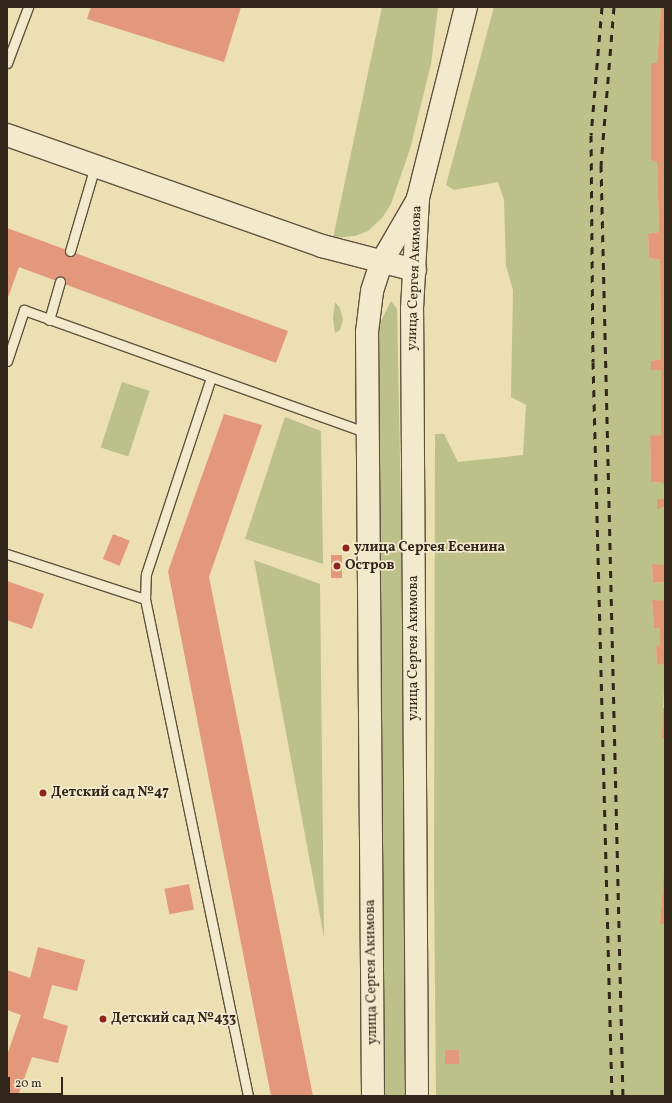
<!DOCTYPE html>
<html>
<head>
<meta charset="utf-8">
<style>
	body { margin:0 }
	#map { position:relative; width:672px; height:1103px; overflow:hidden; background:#ecdfb2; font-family:Vollkorn,serif }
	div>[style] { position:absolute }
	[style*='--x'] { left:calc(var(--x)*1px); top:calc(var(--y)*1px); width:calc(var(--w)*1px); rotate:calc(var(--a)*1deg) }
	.green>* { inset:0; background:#bcc089; transform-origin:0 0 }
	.building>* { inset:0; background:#e3987c; transform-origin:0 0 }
	.roads { filter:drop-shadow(1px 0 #60543f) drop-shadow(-1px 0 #60543f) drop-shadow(0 1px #60543f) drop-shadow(0 -1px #60543f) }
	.lane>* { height:9px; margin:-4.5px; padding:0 4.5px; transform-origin:4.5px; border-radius:4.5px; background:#f3eacd }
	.secondary>* { height:22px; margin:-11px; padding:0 11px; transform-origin:11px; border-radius:11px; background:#f3eacd }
	.rail>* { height:3px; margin-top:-1.5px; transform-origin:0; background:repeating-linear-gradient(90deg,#312619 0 7px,transparent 0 14px) }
	.dots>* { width:11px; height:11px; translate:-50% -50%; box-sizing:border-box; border:2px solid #f3eacd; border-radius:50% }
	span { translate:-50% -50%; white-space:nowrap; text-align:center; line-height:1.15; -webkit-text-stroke:3.5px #f3eacd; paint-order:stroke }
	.street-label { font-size:14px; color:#312619 }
	.poi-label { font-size:14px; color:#312619; font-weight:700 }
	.left { translate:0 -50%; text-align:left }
	.frame { position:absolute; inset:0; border:8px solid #312619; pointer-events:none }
	.scale { position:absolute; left:8px; top:1077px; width:55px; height:18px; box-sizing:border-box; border:2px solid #312619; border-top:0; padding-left:5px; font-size:12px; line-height:14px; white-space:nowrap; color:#312619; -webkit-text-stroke:3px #f3eacd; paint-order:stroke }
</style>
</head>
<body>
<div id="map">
	<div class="green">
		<div style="clip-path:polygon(382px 7px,438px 7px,431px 64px,410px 149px,391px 204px,382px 218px,368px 231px,355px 236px,333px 238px)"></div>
		<div style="clip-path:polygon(494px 7px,661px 7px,657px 63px,651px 63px,651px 160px,657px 162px,659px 232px,648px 234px,649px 258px,660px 260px,661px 359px,651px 361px,651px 369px,661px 370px,661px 435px,650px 437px,651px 482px,663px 483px,664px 499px,657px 499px,657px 508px,664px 508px,664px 565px,652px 565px,653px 583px,665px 582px,665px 601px,652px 601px,654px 627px,660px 628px,660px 645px,656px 647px,657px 664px,665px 665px,662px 738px,665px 738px,665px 859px,660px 924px,665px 924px,665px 1096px,436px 1096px,434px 877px,435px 434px,444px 434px,458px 462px,523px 455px,526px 405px,511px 397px,513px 290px,506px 266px,504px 200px,498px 182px,454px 190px,446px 185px)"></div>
		<div style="clip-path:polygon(391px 301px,397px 309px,402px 559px,405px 1096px,385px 1096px,383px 978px,378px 327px)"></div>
		<div style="clip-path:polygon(335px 302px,340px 308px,343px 320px,340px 330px,335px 333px,333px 318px)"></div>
		<div style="left:122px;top:382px;width:29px;height:69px;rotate:18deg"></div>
		<div style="clip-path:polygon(285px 417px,321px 431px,323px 564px,245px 539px)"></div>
		<div style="clip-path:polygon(254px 560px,320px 584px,324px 937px)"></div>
	</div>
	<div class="building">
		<div style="clip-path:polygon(91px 7px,241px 7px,224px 62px,87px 19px)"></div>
		<div style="clip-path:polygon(661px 7px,665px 7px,664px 495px,663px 483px,651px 482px,650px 436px,661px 435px,661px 370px,651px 370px,651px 361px,661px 359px,660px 260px,649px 258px,648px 234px,659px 232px,657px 162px,651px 160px,651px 63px,657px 63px)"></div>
		<div style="clip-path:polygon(7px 228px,288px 331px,276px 363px,19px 267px,7px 300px)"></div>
		<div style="clip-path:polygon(224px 414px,262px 425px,209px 577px,313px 1096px,271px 1096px,168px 571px)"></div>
		<div style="clip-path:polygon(657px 499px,665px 499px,665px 507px,657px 509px)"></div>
		<div style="left:113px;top:534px;width:18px;height:27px;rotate:22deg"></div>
		<div style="left:331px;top:555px;width:11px;height:23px"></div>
		<div style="clip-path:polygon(652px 564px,665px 565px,665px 582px,653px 583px)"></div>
		<div style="clip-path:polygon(7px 581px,44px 594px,32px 629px,7px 620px)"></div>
		<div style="clip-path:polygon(652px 600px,665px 601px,665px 665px,657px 664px,656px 646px,660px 645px,660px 628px,654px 628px)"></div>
		<div style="clip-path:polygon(663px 708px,665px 708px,665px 738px,662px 738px)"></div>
		<div style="clip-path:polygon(664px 869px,665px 924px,660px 924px)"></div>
		<div style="left:189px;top:884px;width:26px;height:25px;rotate:79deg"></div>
		<div style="clip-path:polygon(38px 947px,85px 960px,77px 991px,52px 985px,43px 1018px,68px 1026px,58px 1063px,32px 1057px,18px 1096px,7px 1096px,7px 1055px,21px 1015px,7px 1010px,7px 970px,30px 978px)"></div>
		<div style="left:445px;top:1050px;width:14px;height:14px"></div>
	</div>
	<div class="roads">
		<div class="lane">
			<div style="--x:7;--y:63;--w:60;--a:-69.4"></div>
			<div style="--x:70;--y:251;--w:89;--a:-73.6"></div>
			<div style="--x:49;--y:320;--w:40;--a:-74"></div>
			<div style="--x:7;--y:361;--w:54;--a:-71.6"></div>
			<div style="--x:24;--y:310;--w:365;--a:19.7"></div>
			<div style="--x:7;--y:554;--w:145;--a:18.1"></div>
			<div style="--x:145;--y:599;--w:25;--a:-88"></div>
			<div style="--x:146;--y:574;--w:207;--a:-71.7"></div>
			<div style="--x:145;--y:599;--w:508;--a:78.29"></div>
		</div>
		<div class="secondary">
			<div style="--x:7;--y:135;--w:334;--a:19.4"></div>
			<div style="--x:322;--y:246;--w:96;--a:14.5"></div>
			<div style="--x:373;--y:1096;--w:764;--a:-90.45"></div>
			<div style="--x:367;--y:332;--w:41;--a:-83"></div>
			<div style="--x:372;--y:291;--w:29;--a:-72"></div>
			<div style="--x:381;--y:263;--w:72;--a:-59.9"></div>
			<div style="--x:417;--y:1096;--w:787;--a:-90.36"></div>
			<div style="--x:412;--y:309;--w:111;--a:-86.9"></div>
			<div style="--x:418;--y:198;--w:197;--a:-75.9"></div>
		</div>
	</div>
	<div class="rail">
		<div style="--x:602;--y:7;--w:128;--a:94.9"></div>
		<div style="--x:591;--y:135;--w:227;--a:89.5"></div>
		<div style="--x:593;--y:362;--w:734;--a:88.52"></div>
		<div style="--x:614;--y:7;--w:159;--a:94.7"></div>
		<div style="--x:601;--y:165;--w:931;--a:88.65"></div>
	</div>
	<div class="dots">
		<div style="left:346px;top:548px;background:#8f2418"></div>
		<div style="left:337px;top:566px;background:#8f2418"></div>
		<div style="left:43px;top:793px;background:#8f2418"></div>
		<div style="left:103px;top:1019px;background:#8f2418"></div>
	</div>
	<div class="street-label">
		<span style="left:415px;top:278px;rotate:-88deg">улица Сергея Акимова</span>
		<span style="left:414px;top:648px;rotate:-90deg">улица Сергея Акимова</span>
		<span style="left:372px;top:972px;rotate:-91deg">улица Сергея Акимова</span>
	</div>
	<div class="poi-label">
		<span class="left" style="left:354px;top:548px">улица Сергея Есенина</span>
		<span class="left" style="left:345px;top:566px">Остров</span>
		<span class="left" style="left:51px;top:793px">Детский сад №47</span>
		<span class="left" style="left:111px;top:1019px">Детский сад №433</span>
	</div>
	<div class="frame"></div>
	<div class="scale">20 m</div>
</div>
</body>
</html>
